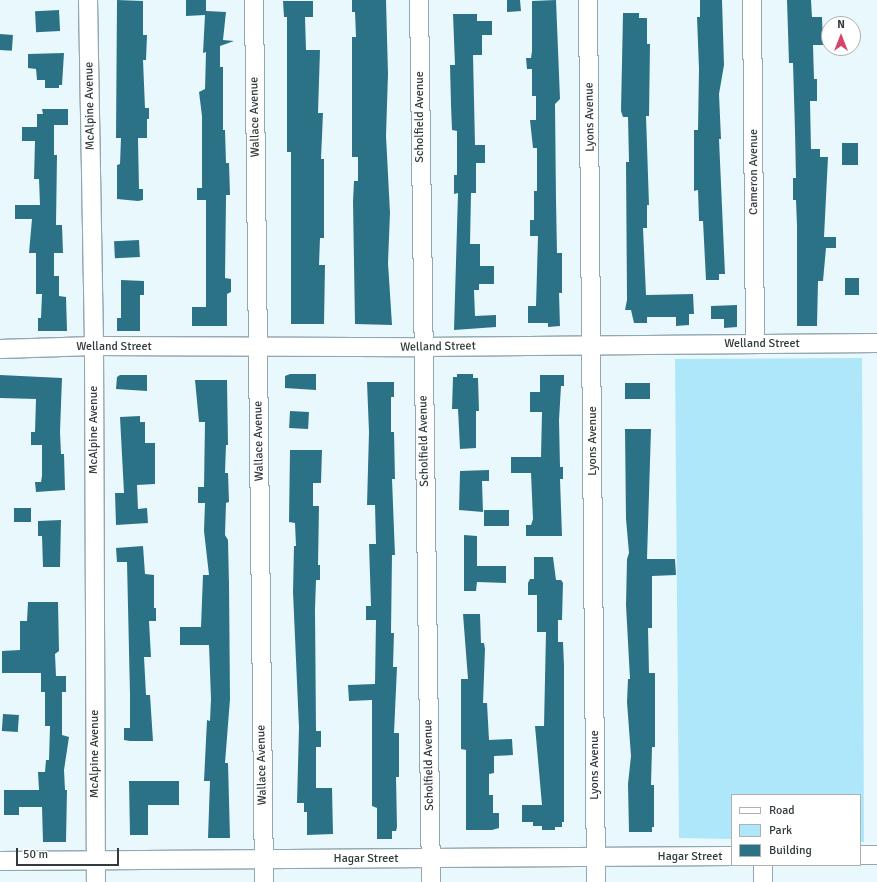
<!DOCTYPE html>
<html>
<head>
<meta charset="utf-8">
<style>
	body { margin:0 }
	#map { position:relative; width:877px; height:882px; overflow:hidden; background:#e9f8fd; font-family:Signika,sans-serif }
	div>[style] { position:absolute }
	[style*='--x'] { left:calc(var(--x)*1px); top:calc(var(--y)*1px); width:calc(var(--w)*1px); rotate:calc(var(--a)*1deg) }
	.green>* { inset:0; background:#aee7fa }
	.building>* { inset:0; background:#2c7286; transform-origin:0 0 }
	.roads { filter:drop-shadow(1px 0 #92a8b0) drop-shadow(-1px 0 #92a8b0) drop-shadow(0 1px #92a8b0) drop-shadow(0 -1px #92a8b0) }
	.minor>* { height:18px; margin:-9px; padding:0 9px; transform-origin:9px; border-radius:9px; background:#fff }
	span { translate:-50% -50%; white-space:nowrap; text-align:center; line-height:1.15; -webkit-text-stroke:4px #fff; paint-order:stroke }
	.street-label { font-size:12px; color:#313b3e }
	.legend { position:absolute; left:731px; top:794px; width:130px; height:72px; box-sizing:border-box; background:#fff; border:1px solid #adb1b2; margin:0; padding:5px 7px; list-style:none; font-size:12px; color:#313b3e }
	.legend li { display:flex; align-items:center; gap:8px; height:20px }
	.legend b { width:20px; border:1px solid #adb1b2 }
	.north { position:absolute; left:821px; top:16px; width:40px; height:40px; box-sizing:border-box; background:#fff; border:1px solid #adb1b2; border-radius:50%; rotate:0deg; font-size:11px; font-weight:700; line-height:16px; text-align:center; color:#313b3e }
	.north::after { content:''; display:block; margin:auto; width:14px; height:18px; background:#d44566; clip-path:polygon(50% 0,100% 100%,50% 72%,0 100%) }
	.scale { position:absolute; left:16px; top:848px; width:103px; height:18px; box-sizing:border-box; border:2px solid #313b3e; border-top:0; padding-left:5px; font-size:12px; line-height:14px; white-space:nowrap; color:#313b3e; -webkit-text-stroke:3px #fff; paint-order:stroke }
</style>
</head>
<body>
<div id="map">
	<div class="green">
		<div style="clip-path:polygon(862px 358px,864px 842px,860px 842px,860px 795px,732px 795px,732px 839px,679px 838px,675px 359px)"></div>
	</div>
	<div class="building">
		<div style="clip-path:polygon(117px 0,143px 1px,143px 35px,147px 35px,146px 60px,143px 60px,145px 108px,149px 108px,149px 119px,147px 119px,147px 138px,138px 138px,139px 189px,143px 189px,143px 200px,138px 201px,117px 199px,117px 165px,120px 164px,121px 138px,116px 138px)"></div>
		<div style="clip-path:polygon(186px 0,206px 0,206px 11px,226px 12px,223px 40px,234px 41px,220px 46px,220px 67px,223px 67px,223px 130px,225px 130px,226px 163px,229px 163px,230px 195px,226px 195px,226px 199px,225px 278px,231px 279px,231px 292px,227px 294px,227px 326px,192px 326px,192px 307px,206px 307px,206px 200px,197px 200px,197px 188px,202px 188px,202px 116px,199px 92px,205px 89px,206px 52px,203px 53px,205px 15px,186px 16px)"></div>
		<div style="clip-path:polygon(352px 0,386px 0,388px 74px,386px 136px,390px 213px,388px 263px,392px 325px,355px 324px,353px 201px,354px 181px,358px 181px,358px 157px,352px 157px,352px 37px,356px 37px,355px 12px,352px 12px)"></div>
		<div style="clip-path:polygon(507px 0,520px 0,521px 11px,507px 12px)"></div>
		<div style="clip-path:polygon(556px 0,560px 99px,555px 104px,556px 200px,557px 253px,562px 253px,562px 293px,559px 293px,560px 326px,548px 327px,548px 323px,528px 323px,528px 306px,536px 306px,538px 236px,530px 236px,530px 220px,534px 220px,534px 191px,537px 191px,537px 148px,533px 148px,530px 120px,536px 120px,536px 96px,532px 96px,532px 69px,527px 69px,526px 58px,531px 58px,532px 51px,532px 1px)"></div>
		<div style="clip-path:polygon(700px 0,722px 0,724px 65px,719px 94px,721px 139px,719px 139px,725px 274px,719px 274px,719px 280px,706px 280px,703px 221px,699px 221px,698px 190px,694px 191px,694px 130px,698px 130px,699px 69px,697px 17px,700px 17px)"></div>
		<div style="clip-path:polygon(787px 0,811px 0,812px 17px,822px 17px,823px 45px,813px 45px,814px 79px,817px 79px,817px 101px,810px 101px,811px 149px,820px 149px,820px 157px,828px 157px,824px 237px,836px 237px,836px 248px,826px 248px,823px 281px,818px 281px,817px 326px,797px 326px,797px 226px,796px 200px,793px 200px,793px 178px,796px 178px,795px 131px,793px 63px,789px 63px)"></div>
		<div style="clip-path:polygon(283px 1px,313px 1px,313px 17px,305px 17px,306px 50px,320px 50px,318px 113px,323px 113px,321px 159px,324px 159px,324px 238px,320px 238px,319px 265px,325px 265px,324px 324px,291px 324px,291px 152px,287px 152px,287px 17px,284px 17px)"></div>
		<div style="left:59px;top:10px;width:21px;height:24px;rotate:87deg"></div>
		<div style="clip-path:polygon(623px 13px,639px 13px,639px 18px,647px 18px,647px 44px,650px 44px,649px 116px,646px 116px,649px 205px,647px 205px,647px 228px,643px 228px,646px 295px,693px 294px,694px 314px,689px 314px,689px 325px,676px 326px,676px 317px,647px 317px,647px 323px,634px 323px,631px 310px,625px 310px,627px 300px,626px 162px,629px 162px,628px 117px,623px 117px,621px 111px)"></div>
		<div style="clip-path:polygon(453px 14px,477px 14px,477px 21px,492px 21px,492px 35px,482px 35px,482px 55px,473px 55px,475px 145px,485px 145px,485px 163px,476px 163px,476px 193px,471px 193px,470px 244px,480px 244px,480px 266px,494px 266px,494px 284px,479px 284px,479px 290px,474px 290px,475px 316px,496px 315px,496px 327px,454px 330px,458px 193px,454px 194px,454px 175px,457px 175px,457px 131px,452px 130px,451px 105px,450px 65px,455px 65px)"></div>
		<div style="left:0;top:34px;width:13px;height:16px;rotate:4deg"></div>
		<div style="clip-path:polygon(64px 53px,62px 85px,59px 85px,59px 88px,45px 88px,45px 80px,37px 80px,36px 69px,28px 68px,28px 54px)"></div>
		<div style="clip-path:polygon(42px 109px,68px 109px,68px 125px,54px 125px,54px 155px,57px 155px,56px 225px,62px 225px,63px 253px,54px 253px,54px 276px,59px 276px,59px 296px,66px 297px,67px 331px,38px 331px,38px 318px,41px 318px,42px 294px,36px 294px,36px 253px,29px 253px,32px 219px,15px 219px,15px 205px,40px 205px,39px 179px,34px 179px,35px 141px,22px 141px,22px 127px,37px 127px,37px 114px,43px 114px)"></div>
		<div style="left:842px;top:143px;width:16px;height:22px"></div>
		<div style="left:139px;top:240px;width:17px;height:25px;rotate:87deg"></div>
		<div style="left:845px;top:278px;width:14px;height:17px"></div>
		<div style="clip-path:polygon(121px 280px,144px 281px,144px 295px,140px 295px,140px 331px,117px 331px,117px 318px,121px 318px)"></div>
		<div style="clip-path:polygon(737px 305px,737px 327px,724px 328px,724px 319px,711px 319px,711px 306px)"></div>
		<div style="clip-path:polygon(290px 374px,316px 374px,316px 390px,285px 388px,285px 376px)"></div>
		<div style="clip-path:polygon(457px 374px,473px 374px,473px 378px,478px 378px,479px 411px,476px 411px,476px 448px,460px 449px,458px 409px,452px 409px,453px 377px,457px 377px)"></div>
		<div style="clip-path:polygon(0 375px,62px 378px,60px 432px,61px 454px,64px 454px,65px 490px,36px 492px,35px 482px,41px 482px,42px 476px,42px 445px,31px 445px,31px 432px,35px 432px,36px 399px,0 398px)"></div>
		<div style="clip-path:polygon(120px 375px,147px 375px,147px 391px,116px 389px,117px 377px)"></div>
		<div style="clip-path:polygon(540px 375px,564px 375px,564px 386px,561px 386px,559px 420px,560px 467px,563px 467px,563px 479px,560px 479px,562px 536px,526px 536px,526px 525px,531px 525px,533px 519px,531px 473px,511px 473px,511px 457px,541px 457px,542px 412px,530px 412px,530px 392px,540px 392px)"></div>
		<div style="clip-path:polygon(195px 380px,227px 380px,228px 445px,226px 445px,225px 473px,228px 473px,229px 502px,226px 503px,225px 535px,228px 540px,229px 584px,230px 699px,225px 763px,228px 763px,230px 838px,208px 838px,210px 781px,204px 781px,207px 720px,210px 721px,211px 699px,209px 645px,180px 645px,180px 627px,201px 627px,203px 575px,209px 575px,204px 531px,205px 503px,198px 503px,198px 487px,204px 487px,205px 422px,199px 422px)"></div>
		<div style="clip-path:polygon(367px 382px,394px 382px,394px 397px,391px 397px,391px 432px,394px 432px,395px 479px,392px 479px,395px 555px,392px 555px,391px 633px,394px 633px,393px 667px,397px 667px,394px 733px,399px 733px,399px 777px,396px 777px,397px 827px,396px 831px,392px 831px,392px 839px,377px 839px,377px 808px,372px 806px,372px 700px,349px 701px,348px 685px,375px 684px,376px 620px,366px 620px,366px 606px,371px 606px,369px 544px,376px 544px,375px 505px,367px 505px,369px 432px)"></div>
		<div style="left:625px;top:383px;width:25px;height:16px"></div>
		<div style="left:290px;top:411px;width:19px;height:17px;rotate:3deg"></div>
		<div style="clip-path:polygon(140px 416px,140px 422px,145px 422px,145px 443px,155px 443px,155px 484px,137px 485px,138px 509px,147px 508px,148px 523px,116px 525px,115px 493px,124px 493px,120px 417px)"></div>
		<div style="clip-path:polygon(625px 429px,651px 429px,647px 559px,675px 559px,676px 575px,652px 576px,652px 628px,648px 628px,649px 673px,655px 673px,655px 747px,652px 747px,651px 785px,654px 785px,654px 827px,652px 827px,652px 832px,629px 832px,628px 784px,631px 756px,627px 702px,628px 679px,630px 679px,626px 605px,627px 559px,629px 553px,626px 519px)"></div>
		<div style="clip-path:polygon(290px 450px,322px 450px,321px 483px,313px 483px,313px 506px,319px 506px,318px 565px,320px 565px,320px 580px,316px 580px,315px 609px,316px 731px,321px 731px,321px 747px,316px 747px,316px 788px,332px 788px,333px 834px,307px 835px,307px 812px,304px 812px,304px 803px,297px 803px,299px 728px,293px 592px,294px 546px,296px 546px,295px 523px,289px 522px)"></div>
		<div style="clip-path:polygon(489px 470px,489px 481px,482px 481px,483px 512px,459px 510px,460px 471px)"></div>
		<div style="left:14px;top:508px;width:17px;height:14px"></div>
		<div style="left:509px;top:510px;width:16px;height:25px;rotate:90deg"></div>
		<div style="clip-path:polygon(61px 520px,60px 567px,43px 567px,42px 536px,38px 536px,38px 521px)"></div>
		<div style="clip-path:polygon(464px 535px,477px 536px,477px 566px,506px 566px,506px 583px,477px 582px,476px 591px,464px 591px)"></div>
		<div style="clip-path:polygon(143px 546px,145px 574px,154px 575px,154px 608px,156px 608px,156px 621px,149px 621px,151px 657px,144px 657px,146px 695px,150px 695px,153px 741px,130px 741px,124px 740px,124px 728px,130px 728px,130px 695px,127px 562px,117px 562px,116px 548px)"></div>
		<div style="clip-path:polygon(534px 557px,553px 557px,556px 580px,561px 580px,563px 583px,562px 620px,558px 620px,558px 642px,563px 642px,564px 666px,564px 822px,562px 822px,562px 827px,555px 827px,555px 830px,542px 830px,542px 826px,533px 826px,533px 822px,522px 822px,522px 805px,542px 805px,535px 726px,544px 726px,546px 632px,537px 632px,537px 595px,528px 595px,528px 583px,530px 579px,534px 579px)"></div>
		<div style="clip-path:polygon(28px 602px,58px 602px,59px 651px,55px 654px,56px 676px,66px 676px,66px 692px,62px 692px,62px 735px,69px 737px,64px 770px,65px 790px,67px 790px,66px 842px,43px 842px,42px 807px,19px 807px,19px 815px,4px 815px,4px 790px,39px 790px,38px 772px,45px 772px,46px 760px,49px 760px,50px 726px,45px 726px,45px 692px,41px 692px,41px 673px,2px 673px,2px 651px,20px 650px,20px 621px,27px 621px)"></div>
		<div style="clip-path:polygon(463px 614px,480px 614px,481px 643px,484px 643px,485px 649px,483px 703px,487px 703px,489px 740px,512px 739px,513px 755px,494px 756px,494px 773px,489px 774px,489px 795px,493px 795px,493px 813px,499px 813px,499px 828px,492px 830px,466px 830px,466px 750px,461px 749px,461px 679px,468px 679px)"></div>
		<div style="left:3px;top:714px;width:16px;height:17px;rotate:4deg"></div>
		<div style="clip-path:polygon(129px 781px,179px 781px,179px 805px,148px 805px,148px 835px,130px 835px)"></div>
	</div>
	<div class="roads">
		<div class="minor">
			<div style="--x:88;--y:0;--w:346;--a:89"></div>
			<div style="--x:94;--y:346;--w:536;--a:89.79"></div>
			<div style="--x:254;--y:0;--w:882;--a:89.35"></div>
			<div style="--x:419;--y:0;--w:882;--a:89.22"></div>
			<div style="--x:588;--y:0;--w:882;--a:89.48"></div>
			<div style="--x:752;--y:0;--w:344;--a:89.5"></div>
			<div style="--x:0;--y:349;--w:94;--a:-1.8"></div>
			<div style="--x:94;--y:346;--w:328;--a:0.2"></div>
			<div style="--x:422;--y:347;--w:455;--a:-0.5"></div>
			<div style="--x:860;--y:855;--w:17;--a:0"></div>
			<div style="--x:0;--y:861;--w:732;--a:-0.39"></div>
			<div style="--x:763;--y:882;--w:17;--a:-90"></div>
		</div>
	</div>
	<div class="street-label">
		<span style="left:90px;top:106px;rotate:-91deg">McAlpine Avenue</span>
		<span style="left:255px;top:117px;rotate:-91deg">Wallace Avenue</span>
		<span style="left:420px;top:117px;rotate:-90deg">Scholfield Avenue</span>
		<span style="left:590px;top:117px;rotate:-91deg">Lyons Avenue</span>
		<span style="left:754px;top:172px;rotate:-90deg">Cameron Avenue</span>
		<span style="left:762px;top:344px">Welland Street</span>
		<span style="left:114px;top:347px">Welland Street</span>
		<span style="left:438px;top:347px;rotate:-1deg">Welland Street</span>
		<span style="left:94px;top:430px;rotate:-90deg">McAlpine Avenue</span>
		<span style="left:259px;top:441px;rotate:-91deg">Wallace Avenue</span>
		<span style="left:424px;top:441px;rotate:-91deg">Scholfield Avenue</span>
		<span style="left:593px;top:441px;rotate:-90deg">Lyons Avenue</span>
		<span style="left:95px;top:754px;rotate:-90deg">McAlpine Avenue</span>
		<span style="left:262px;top:765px;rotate:-91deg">Wallace Avenue</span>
		<span style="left:429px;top:765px;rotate:-91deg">Scholfield Avenue</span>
		<span style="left:595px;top:765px;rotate:-90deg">Lyons Avenue</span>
		<span style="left:690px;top:857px">Hagar Street</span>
		<span style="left:366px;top:859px">Hagar Street</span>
	</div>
	<ul class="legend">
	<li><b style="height:5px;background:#fff"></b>Road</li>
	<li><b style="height:11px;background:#aee7fa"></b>Park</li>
	<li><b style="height:11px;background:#2c7286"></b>Building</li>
	</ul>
	<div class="north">N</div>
	<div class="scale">50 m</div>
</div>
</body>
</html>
